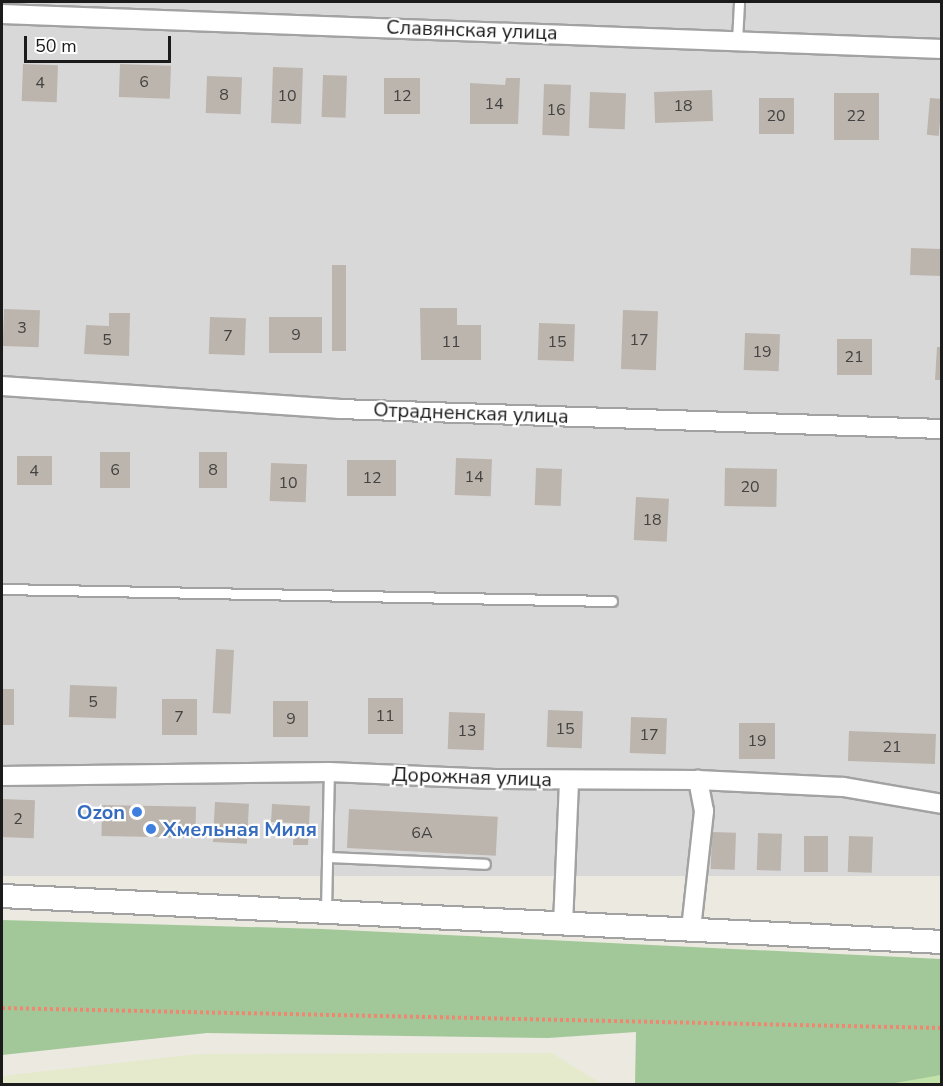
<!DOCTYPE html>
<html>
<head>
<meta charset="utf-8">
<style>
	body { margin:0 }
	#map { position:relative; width:943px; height:1086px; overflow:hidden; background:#ece9e1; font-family:"Nunito Sans",sans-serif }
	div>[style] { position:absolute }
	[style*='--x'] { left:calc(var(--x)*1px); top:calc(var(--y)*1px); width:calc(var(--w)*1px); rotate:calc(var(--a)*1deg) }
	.residential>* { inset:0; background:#d9d8d8; transform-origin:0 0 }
	.farmland>* { inset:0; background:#e5eacd }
	.grass>* { inset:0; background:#c1e3aa }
	.forest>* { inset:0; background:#a2c899 }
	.building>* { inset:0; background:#bcb5ae; transform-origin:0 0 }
	.path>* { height:4px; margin-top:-2px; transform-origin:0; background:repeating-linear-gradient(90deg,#ee8870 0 3px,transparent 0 6px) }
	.roads { filter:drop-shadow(2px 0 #a2a2a2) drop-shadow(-2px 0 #a2a2a2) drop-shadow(0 2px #a2a2a2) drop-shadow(0 -2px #a2a2a2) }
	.service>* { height:9px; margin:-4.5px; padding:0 4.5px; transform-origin:4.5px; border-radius:4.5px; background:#fff }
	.minor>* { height:18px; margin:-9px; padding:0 9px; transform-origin:9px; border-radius:9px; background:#fff }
	.tertiary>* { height:22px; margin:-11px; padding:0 11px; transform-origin:11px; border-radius:11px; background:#fff }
	.dots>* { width:16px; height:16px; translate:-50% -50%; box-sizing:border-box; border:3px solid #fff; border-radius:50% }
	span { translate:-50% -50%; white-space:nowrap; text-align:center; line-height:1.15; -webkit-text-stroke:4.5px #fff; paint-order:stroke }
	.number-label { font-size:16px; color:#434240 }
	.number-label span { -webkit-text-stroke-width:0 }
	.street-label { font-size:20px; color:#1b1b1b }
	.shop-label { font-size:20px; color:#366cbe; font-weight:700 }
	.right { translate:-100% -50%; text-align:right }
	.left { translate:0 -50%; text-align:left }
	.frame { position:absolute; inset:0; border:3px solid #1b1b1b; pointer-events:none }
	.scale { position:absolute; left:24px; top:36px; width:147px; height:27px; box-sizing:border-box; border:3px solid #1b1b1b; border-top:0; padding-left:8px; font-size:18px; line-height:21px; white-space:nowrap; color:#1b1b1b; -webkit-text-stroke:4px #fff; paint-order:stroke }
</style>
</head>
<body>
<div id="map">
	<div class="residential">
		<div style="left:2px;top:2px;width:939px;height:874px"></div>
	</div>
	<div class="farmland">
		<div style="clip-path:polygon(552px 1053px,602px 1084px,2px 1084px,2px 1076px,197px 1054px)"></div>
	</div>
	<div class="grass">
		<div style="clip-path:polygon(941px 1075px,941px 1084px,887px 1084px,902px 1080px)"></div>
	</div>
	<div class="forest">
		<div style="clip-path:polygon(2px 920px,322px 929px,941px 959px,941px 1075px,889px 1084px,635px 1084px,636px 1032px,548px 1038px,207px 1033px,2px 1055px)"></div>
	</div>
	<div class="building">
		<div style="left:23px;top:64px;width:35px;height:37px;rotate:2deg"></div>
		<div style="left:120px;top:64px;width:51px;height:33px;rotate:2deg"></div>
		<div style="left:273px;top:67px;width:30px;height:56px;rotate:2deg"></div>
		<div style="left:323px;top:75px;width:24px;height:42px;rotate:2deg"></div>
		<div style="left:207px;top:76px;width:35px;height:37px;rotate:2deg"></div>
		<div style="left:384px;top:78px;width:36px;height:36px"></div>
		<div style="clip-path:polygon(506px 78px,520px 78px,518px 124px,470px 124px,470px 83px,505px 85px)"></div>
		<div style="left:544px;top:84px;width:27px;height:51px;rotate:2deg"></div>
		<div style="left:712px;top:90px;width:31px;height:58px;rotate:88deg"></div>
		<div style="left:590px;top:92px;width:36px;height:36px;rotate:2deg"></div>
		<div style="left:834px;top:93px;width:45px;height:47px"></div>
		<div style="left:759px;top:98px;width:35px;height:36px"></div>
		<div style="left:930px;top:98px;width:12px;height:37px;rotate:5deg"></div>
		<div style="left:911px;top:248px;width:31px;height:27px;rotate:2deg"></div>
		<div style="left:332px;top:265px;width:14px;height:86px"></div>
		<div style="clip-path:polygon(420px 308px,457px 308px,457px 325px,481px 325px,481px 360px,421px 360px)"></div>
		<div style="left:4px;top:309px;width:36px;height:37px;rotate:2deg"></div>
		<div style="left:623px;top:310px;width:35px;height:59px;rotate:2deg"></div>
		<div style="clip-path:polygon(109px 313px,130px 313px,129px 356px,84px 354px,86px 325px,109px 326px)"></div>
		<div style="left:210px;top:317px;width:36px;height:37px;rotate:2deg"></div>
		<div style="left:269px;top:317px;width:53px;height:36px"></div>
		<div style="left:539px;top:323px;width:36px;height:37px;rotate:2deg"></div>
		<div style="left:745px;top:333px;width:35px;height:37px;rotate:2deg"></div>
		<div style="left:837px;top:339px;width:35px;height:36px"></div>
		<div style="clip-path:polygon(937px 347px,942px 347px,942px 380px,935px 380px)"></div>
		<div style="left:100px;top:452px;width:30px;height:36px"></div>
		<div style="left:199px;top:452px;width:28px;height:36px"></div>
		<div style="left:17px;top:456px;width:35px;height:29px"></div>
		<div style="left:456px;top:458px;width:36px;height:37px;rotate:2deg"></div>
		<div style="left:347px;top:460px;width:49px;height:36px"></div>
		<div style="left:271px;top:463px;width:36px;height:38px;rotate:2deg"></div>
		<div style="left:536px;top:468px;width:26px;height:37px;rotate:2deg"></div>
		<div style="left:725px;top:468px;width:52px;height:38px;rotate:1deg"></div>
		<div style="left:636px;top:497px;width:33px;height:43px;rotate:3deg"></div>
		<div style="left:216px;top:649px;width:18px;height:64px;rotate:3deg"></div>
		<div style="left:70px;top:685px;width:47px;height:32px;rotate:2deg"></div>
		<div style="left:2px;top:689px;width:12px;height:36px"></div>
		<div style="left:368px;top:698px;width:35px;height:36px"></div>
		<div style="left:162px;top:699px;width:35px;height:36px"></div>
		<div style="left:273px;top:701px;width:35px;height:36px"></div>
		<div style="left:548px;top:710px;width:35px;height:37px;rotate:2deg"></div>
		<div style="left:449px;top:712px;width:36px;height:37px;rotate:2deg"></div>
		<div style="left:631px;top:717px;width:36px;height:36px;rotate:2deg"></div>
		<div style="left:739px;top:723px;width:36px;height:36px"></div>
		<div style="left:849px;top:731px;width:87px;height:30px;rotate:2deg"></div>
		<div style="left:2px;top:799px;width:33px;height:38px;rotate:2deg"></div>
		<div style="left:215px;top:802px;width:34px;height:40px;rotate:3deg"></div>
		<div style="clip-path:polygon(272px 804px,310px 806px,308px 845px,293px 845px,294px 823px,271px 822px)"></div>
		<div style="left:102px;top:805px;width:94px;height:31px;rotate:1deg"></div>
		<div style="left:349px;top:809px;width:149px;height:39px;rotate:3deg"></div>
		<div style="left:712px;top:832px;width:24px;height:37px;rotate:2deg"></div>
		<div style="left:758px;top:833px;width:24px;height:37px;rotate:2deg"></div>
		<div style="left:804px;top:836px;width:24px;height:36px"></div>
		<div style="left:849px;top:836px;width:24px;height:36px;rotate:2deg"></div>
	</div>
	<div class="path">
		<div style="--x:2;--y:1008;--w:940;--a:1.22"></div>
	</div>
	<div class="roads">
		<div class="service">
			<div style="--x:737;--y:41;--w:39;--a:-87"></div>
			<div style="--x:2;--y:589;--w:610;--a:1.13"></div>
			<div style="--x:327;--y:857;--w:158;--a:2.5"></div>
			<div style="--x:326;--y:911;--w:139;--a:-88.8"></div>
		</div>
		<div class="minor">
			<div style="--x:2;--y:14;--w:941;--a:2.13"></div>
			<div style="--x:2;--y:386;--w:338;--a:3.9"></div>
			<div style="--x:339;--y:409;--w:603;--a:1.9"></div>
			<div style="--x:2;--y:776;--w:327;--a:-0.7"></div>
			<div style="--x:329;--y:772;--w:166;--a:2.4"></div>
			<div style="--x:495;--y:779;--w:203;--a:0.3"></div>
			<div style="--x:698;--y:780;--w:145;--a:2.8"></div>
			<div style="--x:843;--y:787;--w:100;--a:9.7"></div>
			<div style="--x:563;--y:925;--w:145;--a:-87.6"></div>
			<div style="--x:691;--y:929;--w:119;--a:-83.7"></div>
			<div style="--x:704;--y:811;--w:32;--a:-101"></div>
		</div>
		<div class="tertiary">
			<div style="--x:2;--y:896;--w:941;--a:2.8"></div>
		</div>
	</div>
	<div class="dots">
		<div style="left:137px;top:812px;background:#3f7fe0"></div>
		<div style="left:151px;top:829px;background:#3f7fe0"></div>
	</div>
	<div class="number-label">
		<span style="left:144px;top:82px">6</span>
		<span style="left:40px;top:83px">4</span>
		<span style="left:224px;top:95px">8</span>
		<span style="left:287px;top:96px">10</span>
		<span style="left:402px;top:96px">12</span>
		<span style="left:494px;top:104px">14</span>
		<span style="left:683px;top:106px">18</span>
		<span style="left:556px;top:110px">16</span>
		<span style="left:776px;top:116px">20</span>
		<span style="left:856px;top:116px">22</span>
		<span style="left:22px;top:328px">3</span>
		<span style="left:296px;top:335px">9</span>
		<span style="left:228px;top:336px">7</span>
		<span style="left:107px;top:340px">5</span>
		<span style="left:639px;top:340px">17</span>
		<span style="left:451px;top:342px">11</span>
		<span style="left:557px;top:342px">15</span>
		<span style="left:762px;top:352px">19</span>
		<span style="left:854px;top:357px">21</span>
		<span style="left:115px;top:470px">6</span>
		<span style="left:213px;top:470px">8</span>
		<span style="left:34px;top:471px">4</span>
		<span style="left:474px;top:477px">14</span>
		<span style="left:372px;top:478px">12</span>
		<span style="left:288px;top:483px">10</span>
		<span style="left:750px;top:487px">20</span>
		<span style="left:652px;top:520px">18</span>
		<span style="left:93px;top:702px">5</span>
		<span style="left:385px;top:716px">11</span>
		<span style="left:179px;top:717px">7</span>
		<span style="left:291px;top:719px">9</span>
		<span style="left:565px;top:729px">15</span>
		<span style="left:467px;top:731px">13</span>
		<span style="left:649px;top:735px">17</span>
		<span style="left:757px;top:741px">19</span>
		<span style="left:892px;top:747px">21</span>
		<span style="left:18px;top:819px">2</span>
		<span style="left:422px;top:833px">6А</span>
	</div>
	<div class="street-label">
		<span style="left:472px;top:30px;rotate:2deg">Славянская улица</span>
		<span style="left:471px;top:413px;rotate:2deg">Отрадненская улица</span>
		<span style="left:472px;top:777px;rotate:2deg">Дорожная улица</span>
	</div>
	<div class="shop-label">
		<span class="right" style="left:125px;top:812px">Ozon</span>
		<span class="left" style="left:163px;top:829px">Хмельная Миля</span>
	</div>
	<div class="frame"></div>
	<div class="scale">50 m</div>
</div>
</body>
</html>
